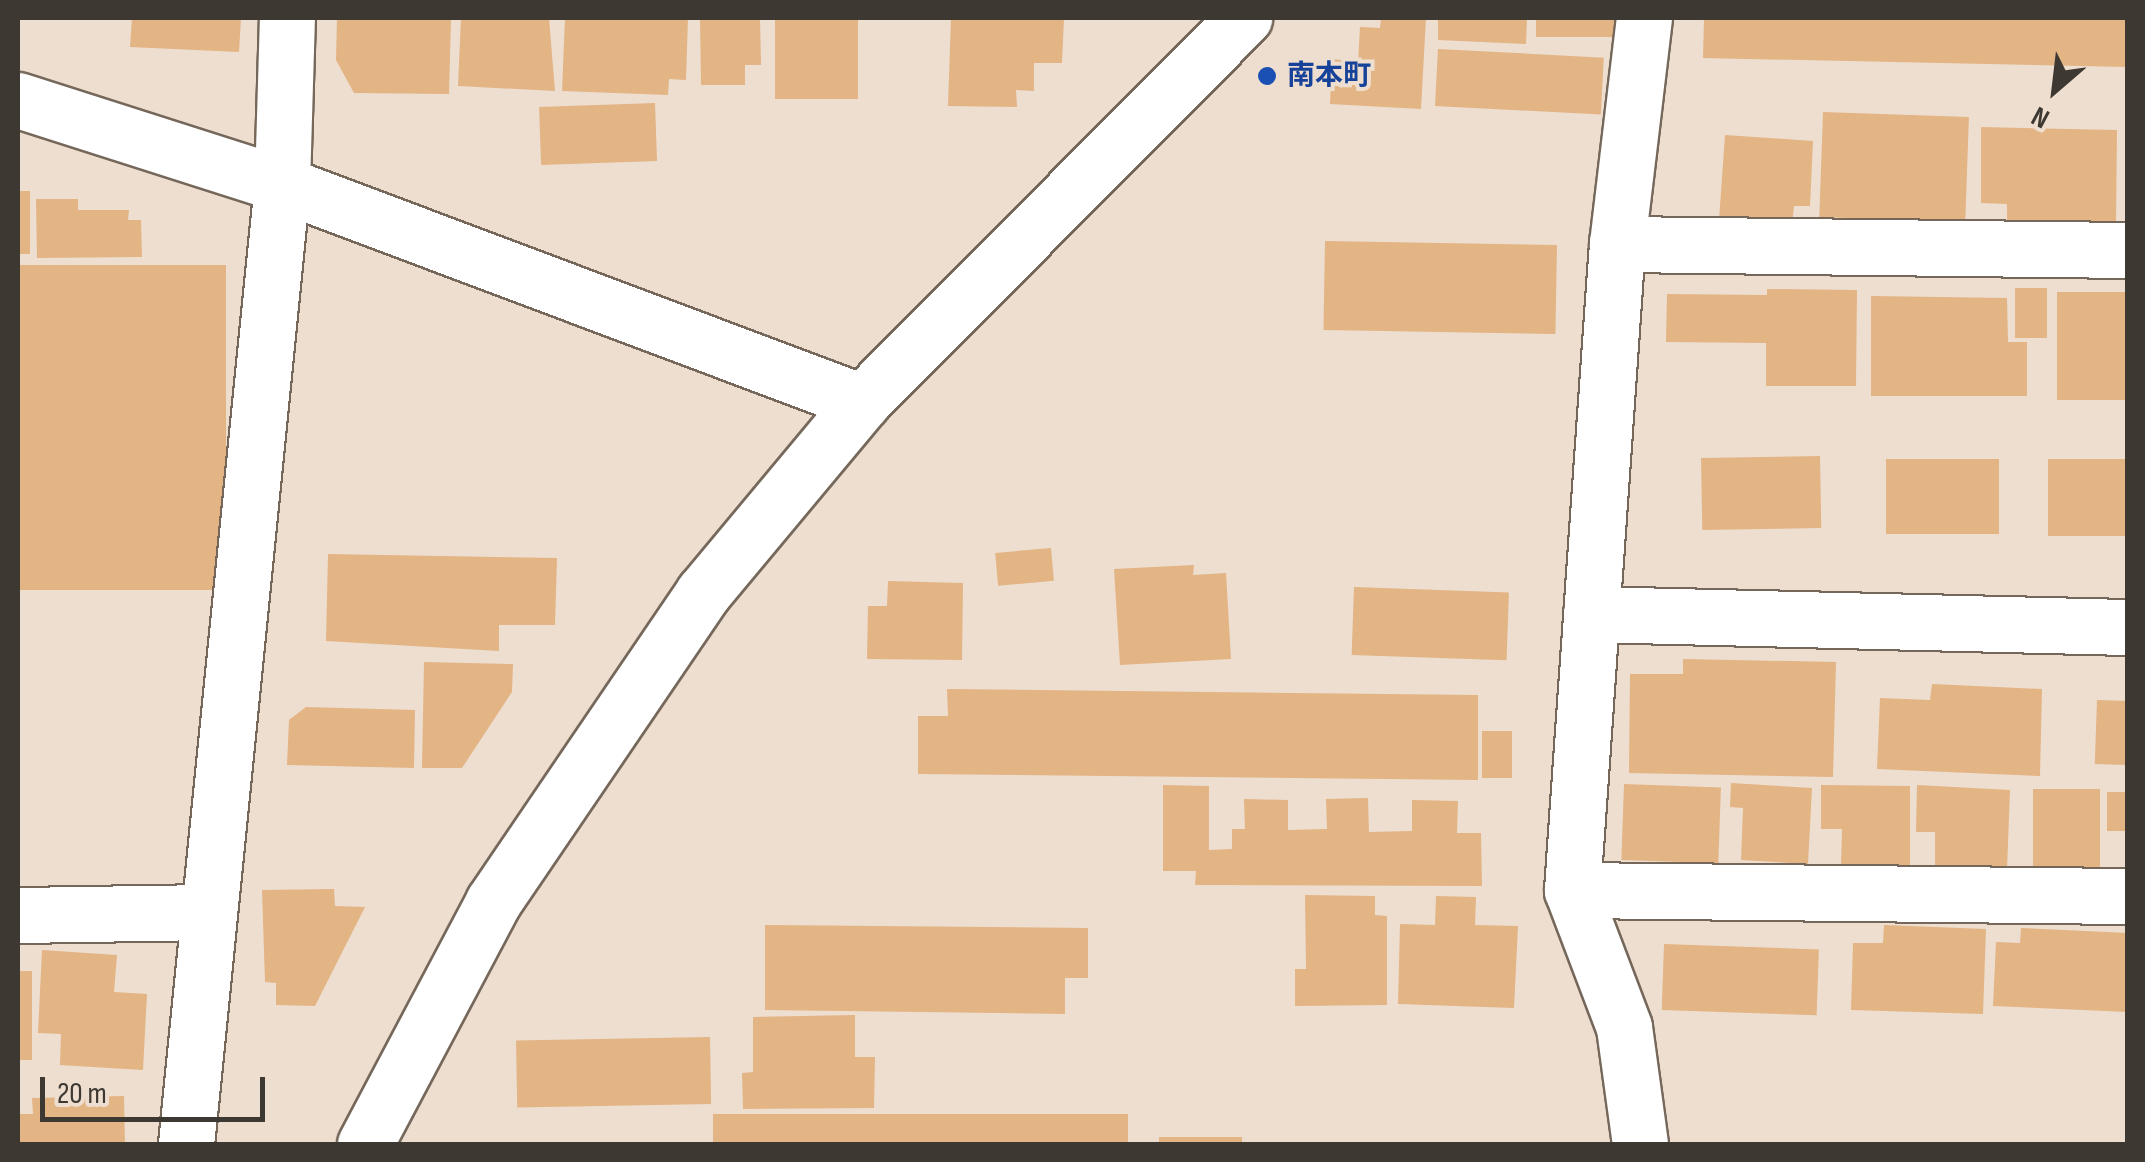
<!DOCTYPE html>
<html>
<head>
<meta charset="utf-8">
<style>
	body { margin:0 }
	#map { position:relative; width:2145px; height:1162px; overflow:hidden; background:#edded0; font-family:"Sofia Sans Condensed","Noto Sans JP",sans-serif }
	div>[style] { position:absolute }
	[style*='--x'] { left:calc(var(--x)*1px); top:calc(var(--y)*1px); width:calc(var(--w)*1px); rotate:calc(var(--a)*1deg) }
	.building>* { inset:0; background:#e3b484; transform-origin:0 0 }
	.roads { filter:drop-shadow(2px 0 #75685b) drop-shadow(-2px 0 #75685b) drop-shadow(0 2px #75685b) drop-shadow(0 -2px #75685b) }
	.street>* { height:55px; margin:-27.5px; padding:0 27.5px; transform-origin:27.5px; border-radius:27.5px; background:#fff }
	.secondary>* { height:55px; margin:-27.5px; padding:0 27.5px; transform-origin:27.5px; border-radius:27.5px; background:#fff }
	.dots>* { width:28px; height:28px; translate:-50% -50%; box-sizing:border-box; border:5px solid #edded0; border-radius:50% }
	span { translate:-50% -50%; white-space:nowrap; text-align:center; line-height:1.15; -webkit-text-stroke:8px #edded0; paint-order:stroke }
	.transit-label { font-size:28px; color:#164399; font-weight:700 }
	.left { translate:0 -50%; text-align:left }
	.frame { position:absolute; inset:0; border:20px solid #3d3832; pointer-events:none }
	.north { position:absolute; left:2005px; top:40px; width:100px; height:100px; -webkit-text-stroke:8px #edded0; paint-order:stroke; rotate:208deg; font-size:28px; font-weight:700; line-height:40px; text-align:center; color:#3d3832 }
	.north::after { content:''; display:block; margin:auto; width:35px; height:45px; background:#3d3832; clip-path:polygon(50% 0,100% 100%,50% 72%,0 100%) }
	.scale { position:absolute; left:40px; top:1077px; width:225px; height:45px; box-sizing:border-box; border:5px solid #3d3832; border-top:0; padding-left:12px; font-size:30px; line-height:35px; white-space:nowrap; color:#3d3832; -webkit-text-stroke:8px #edded0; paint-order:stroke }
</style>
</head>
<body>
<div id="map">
	<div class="building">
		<div style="clip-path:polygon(132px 18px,241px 18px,239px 52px,130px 47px)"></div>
		<div style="clip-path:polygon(337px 18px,451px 18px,449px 94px,354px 93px,336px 60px)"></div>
		<div style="clip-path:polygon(461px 18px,549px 18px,555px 91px,458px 86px)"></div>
		<div style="clip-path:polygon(565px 18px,688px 18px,686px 80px,669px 79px,668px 95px,562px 91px)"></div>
		<div style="clip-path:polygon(700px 18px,760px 18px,761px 65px,745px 65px,745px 85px,701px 85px)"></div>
		<div style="left:775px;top:18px;width:83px;height:81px"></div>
		<div style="clip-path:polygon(951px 18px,1064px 18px,1062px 63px,1034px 63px,1034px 91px,1016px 90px,1017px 107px,948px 106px)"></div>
		<div style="clip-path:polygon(1381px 18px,1426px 18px,1421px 109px,1330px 104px,1332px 59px,1358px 62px,1360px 27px,1380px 28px)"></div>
		<div style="clip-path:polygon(1438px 18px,1527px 18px,1526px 44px,1438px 40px)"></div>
		<div style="left:1536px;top:18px;width:93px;height:19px"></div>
		<div style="clip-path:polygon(1704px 18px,2128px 18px,2128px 67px,1703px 58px)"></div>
		<div style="left:1438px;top:49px;width:166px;height:57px;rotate:3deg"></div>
		<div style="left:655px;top:103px;width:58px;height:116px;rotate:88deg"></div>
		<div style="left:1823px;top:112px;width:146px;height:105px;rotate:2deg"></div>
		<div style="clip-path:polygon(1981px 127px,2117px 130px,2116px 224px,2007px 221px,2007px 204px,1981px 203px)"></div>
		<div style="clip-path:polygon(1725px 135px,1813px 141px,1810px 206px,1794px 206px,1792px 225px,1719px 220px)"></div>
		<div style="left:18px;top:191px;width:12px;height:63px"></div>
		<div style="clip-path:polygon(36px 199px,78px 199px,78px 210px,129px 210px,128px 220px,141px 220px,142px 257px,37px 258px)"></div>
		<div style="left:1325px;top:241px;width:232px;height:89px;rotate:1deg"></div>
		<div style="left:18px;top:265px;width:208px;height:325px"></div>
		<div style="left:2015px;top:288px;width:32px;height:50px"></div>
		<div style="clip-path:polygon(1767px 289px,1857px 290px,1856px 386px,1766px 386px,1766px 343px,1666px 342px,1667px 294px,1767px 295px)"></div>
		<div style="left:2057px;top:292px;width:69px;height:108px"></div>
		<div style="clip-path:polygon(1871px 296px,2007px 298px,2008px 342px,2027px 342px,2027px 396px,1871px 396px)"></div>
		<div style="left:1820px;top:456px;width:72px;height:119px;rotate:89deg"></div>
		<div style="left:1886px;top:459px;width:113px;height:75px"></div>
		<div style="left:2048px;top:459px;width:80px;height:77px"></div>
		<div style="left:1051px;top:548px;width:33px;height:56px;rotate:85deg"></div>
		<div style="clip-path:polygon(328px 554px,557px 558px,555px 625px,499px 625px,499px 651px,326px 641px)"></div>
		<div style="clip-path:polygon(1194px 565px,1193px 575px,1226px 573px,1231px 659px,1120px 665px,1114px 569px)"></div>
		<div style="clip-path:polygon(888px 581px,963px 583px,962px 660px,867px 659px,868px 606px,887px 606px)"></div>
		<div style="left:1354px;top:587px;width:155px;height:68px;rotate:2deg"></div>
		<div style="clip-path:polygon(1683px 659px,1836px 662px,1833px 777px,1629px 773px,1630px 674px,1683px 674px)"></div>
		<div style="clip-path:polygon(424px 662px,513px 664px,512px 692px,462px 768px,422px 768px)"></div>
		<div style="clip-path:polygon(1932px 684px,2042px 689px,2040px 776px,1877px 769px,1880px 698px,1930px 700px)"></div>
		<div style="clip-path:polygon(947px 689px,1478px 695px,1478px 780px,918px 774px,918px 716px,948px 716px)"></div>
		<div style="left:2097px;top:700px;width:31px;height:64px;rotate:2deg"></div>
		<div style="clip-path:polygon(306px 707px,415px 710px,414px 768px,287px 765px,289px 720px)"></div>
		<div style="left:1482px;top:731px;width:30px;height:47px"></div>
		<div style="clip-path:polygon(1731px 783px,1812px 788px,1808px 864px,1741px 860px,1743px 808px,1730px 807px)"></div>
		<div style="left:1624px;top:784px;width:97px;height:76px;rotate:2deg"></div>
		<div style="clip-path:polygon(1163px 785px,1209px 786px,1209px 850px,1232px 849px,1232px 829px,1245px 829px,1244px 799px,1288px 800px,1288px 830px,1327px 829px,1326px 799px,1368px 798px,1369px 832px,1412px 831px,1412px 800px,1458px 801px,1457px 833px,1481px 833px,1482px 886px,1195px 885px,1196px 871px,1163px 871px)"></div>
		<div style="clip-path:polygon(1821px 785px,1910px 786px,1910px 867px,1841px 866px,1842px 829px,1821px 829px)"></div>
		<div style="clip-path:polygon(1917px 785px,2010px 790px,2007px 870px,1935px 868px,1935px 832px,1916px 832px)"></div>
		<div style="left:2033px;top:789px;width:67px;height:80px"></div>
		<div style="left:2107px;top:792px;width:21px;height:39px"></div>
		<div style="clip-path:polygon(334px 889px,335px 906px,365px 907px,315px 1006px,276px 1005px,276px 983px,265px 982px,262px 890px)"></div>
		<div style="clip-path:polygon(1305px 895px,1375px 896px,1375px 915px,1387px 916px,1387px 1005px,1295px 1006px,1295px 969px,1306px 969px)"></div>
		<div style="clip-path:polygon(1436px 896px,1476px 897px,1475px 925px,1518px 926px,1514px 1008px,1398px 1004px,1400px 924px,1435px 925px)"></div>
		<div style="clip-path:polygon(765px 925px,1088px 928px,1088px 978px,1065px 978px,1065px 1014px,765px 1010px)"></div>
		<div style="clip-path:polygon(1884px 925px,1986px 929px,1983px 1014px,1851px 1010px,1853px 943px,1883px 943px)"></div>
		<div style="clip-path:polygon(2021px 928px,2128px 933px,2128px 1012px,1993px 1006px,1996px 942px,2020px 943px)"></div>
		<div style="left:1664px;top:944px;width:155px;height:66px;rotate:2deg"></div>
		<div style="clip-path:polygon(42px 950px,117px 955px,114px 992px,147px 994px,143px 1070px,60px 1065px,61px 1034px,38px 1033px)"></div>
		<div style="left:18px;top:971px;width:14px;height:89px"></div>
		<div style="clip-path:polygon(855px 1015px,855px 1057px,875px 1057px,874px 1108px,743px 1109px,742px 1073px,753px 1072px,753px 1017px)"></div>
		<div style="left:710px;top:1037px;width:67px;height:194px;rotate:89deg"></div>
		<div style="clip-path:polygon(124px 1096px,125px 1144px,18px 1144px,18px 1114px,33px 1114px,32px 1098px)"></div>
		<div style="left:713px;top:1114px;width:415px;height:30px"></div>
		<div style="left:1159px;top:1137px;width:83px;height:7px"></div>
	</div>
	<div class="roads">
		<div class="street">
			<div style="--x:1617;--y:244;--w:511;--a:0.67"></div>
			<div style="--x:1591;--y:614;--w:537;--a:1.39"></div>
			<div style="--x:1572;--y:890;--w:556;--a:0.62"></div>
			<div style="--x:18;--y:915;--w:191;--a:-0.9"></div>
			<div style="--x:186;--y:1144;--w:965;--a:-84.29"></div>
			<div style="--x:282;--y:184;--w:166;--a:-88.3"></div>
			<div style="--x:1640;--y:1144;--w:118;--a:-97.8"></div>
			<div style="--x:1624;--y:1027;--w:147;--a:-110.8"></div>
			<div style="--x:1572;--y:890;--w:648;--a:-86.02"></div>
			<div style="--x:1617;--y:244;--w:228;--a:-83.2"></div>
		</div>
		<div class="secondary">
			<div style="--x:18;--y:100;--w:277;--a:17.7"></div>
			<div style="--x:282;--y:184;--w:620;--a:20.6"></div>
			<div style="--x:365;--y:1144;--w:274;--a:-62.1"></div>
			<div style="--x:493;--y:902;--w:374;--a:-55.8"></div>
			<div style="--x:703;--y:593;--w:249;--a:-50.2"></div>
			<div style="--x:862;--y:402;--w:542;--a:-45.15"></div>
		</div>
	</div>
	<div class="dots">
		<div style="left:1267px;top:76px;background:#1a4fb4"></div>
	</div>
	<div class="transit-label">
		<span class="left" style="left:1287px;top:76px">南本町</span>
	</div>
	<div class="frame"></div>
	<div class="north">N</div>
	<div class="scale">20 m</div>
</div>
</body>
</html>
